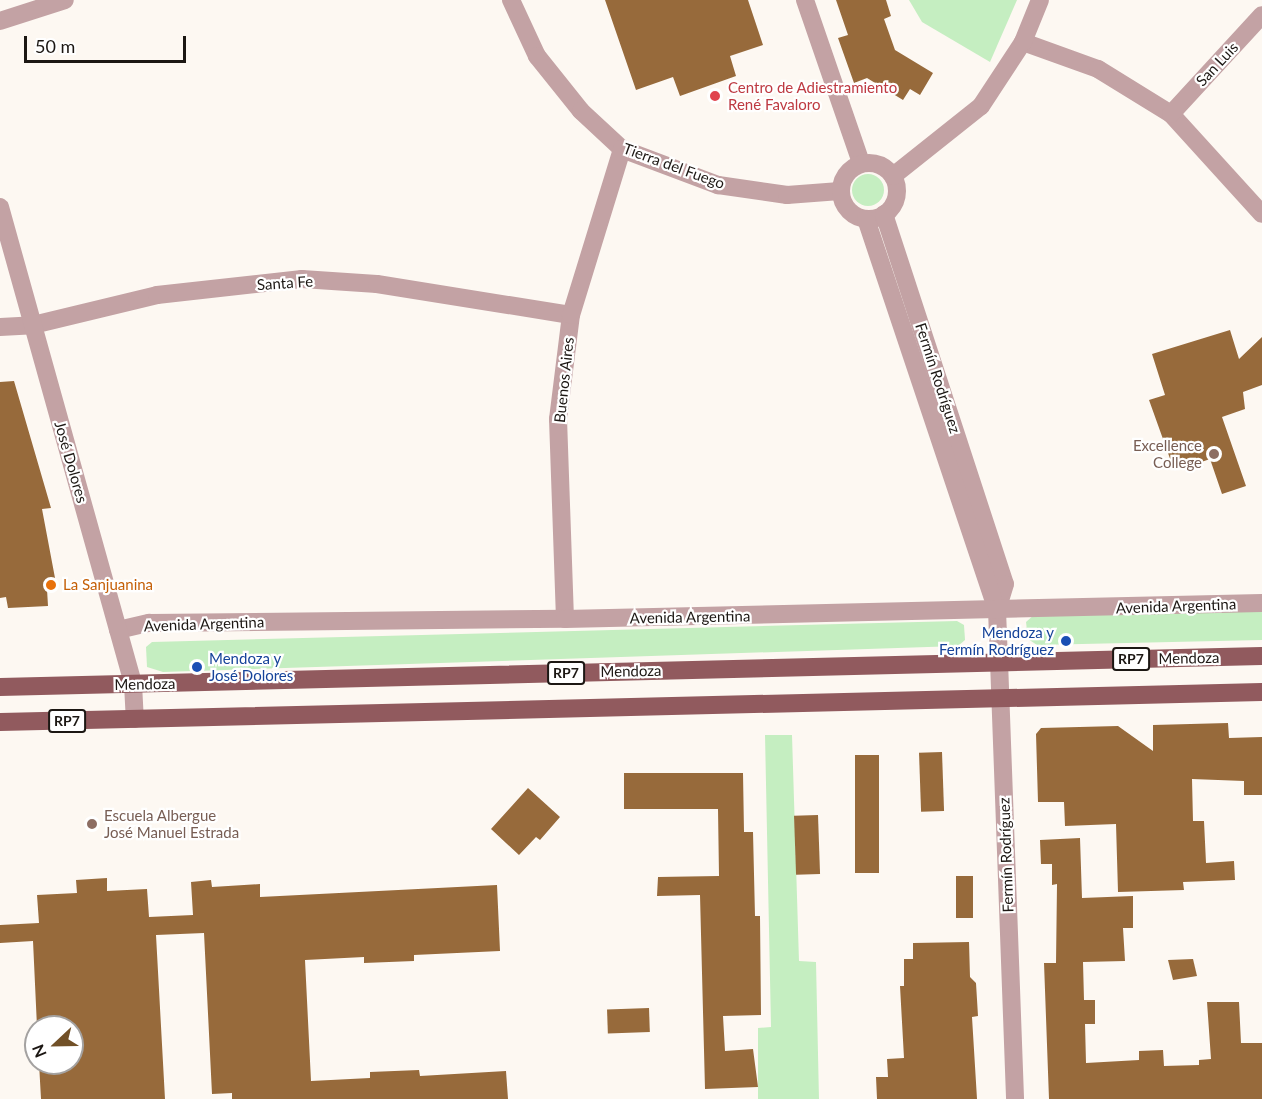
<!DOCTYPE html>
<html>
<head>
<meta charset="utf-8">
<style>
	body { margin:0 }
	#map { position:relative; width:1262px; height:1099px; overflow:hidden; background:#fdf8f2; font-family:Lato,sans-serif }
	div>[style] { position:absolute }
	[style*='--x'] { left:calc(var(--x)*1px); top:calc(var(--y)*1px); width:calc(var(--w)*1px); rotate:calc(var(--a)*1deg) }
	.green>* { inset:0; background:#c5eec1 }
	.round { border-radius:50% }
	.building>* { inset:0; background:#976a3b; transform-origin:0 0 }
	.minor>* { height:18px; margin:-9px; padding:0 9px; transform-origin:9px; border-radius:9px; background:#c3a2a4 }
	.minor>.ring { margin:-9px; padding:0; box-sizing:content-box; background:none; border:18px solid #c3a2a4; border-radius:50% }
	.tertiary>* { height:18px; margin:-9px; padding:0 9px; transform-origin:9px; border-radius:9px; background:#c3a2a4 }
	.primary>* { height:18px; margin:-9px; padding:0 9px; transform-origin:9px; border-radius:9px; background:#915a5e }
	.dots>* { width:16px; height:16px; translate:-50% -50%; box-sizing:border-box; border:3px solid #fff; border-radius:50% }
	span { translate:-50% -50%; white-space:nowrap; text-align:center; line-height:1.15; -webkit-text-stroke:4.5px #fff; paint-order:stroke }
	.shield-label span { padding:2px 4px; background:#fff; border:2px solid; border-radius:4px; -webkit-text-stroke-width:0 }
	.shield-label { font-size:14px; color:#1c1713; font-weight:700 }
	.street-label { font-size:15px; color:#1c1713 }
	.health-label { font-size:15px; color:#be3a42 }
	.left { translate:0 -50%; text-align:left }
	.education-label { font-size:15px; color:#785e54 }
	.right { translate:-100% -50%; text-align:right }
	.food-label { font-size:15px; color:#c56008 }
	.transit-label { font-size:15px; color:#164399 }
	.north { position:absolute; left:24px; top:1015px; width:60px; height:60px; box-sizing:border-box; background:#fff; border:2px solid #a4a2a1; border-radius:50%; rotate:248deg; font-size:16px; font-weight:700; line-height:24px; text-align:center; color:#1c1713 }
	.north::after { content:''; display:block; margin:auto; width:21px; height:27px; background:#715027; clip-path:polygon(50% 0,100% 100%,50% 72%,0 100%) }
	.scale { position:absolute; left:24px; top:36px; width:162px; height:27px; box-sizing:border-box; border:3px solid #1c1713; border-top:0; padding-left:8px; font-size:18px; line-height:21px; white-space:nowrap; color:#1c1713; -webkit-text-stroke:4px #fff; paint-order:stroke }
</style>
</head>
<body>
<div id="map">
	<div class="green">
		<div style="clip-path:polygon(909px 0,1017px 0,990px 62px,922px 22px)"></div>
		<div class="round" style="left:852px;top:174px;width:32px;height:32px"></div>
		<div style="clip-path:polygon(1262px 610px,1262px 640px,1037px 645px,1028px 639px,1026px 622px,1035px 614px)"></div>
		<div style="clip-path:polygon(957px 621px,964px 625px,965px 640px,958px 646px,163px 672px,147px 667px,146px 647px,152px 642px)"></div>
		<div style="clip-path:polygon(765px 735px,792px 735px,799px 961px,816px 962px,819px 1099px,758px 1099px,758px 1028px,771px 1027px)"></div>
	</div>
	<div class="building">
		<div style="clip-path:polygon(605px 0,748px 0,763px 45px,730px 56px,736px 76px,680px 96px,673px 77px,636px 90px)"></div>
		<div style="clip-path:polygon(836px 0,886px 0,891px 16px,884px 19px,895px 50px,933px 73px,920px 95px,910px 89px,903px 100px,867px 78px,854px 83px,838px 38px,848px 35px)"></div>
		<div style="clip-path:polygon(1230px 330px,1239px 359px,1262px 337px,1262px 385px,1243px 392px,1245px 409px,1222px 417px,1246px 486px,1222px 494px,1210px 459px,1190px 466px,1188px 462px,1173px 467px,1149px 400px,1165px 395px,1152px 354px)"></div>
		<div style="clip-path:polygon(14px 381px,51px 508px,42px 509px,55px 578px,47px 589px,48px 606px,8px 608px,6px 597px,0 598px,0 382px)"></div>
		<div style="clip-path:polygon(1228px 723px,1229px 738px,1262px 737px,1262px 795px,1244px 795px,1244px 781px,1192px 779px,1193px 821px,1204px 821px,1206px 863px,1234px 861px,1235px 880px,1183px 882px,1184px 890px,1118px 892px,1116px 824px,1065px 826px,1064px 802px,1038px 802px,1036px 734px,1041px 728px,1118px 726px,1153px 751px,1153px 725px)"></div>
		<div style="left:942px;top:752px;width:59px;height:23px;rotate:88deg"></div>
		<div style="left:855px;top:755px;width:24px;height:118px"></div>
		<div style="clip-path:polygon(624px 773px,743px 773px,744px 832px,753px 832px,755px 916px,760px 916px,761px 1015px,723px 1016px,725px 1051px,753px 1049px,758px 1087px,705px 1089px,700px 895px,657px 896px,658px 877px,719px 876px,718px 809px,624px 809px)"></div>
		<div style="clip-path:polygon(528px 788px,560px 817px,540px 840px,536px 837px,519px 855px,491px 829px)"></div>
		<div style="left:818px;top:815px;width:59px;height:24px;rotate:88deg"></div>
		<div style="clip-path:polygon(1080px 838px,1082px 898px,1133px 896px,1133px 928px,1123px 928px,1125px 961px,1083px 962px,1084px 1000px,1095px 1000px,1095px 1024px,1085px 1024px,1086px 1063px,1139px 1060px,1139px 1051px,1163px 1050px,1164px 1066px,1199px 1065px,1199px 1060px,1211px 1059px,1207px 1002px,1239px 1002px,1241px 1043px,1262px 1043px,1262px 1099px,1049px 1099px,1044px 963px,1056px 963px,1057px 884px,1052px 885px,1052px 864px,1041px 864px,1040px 840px)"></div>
		<div style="left:956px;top:876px;width:17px;height:42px"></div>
		<div style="clip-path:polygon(107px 878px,107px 891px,147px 889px,149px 917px,193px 915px,191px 882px,211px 880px,212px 887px,260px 884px,260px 897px,497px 885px,500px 951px,414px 955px,414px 961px,364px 963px,364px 957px,305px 960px,311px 1081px,370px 1078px,370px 1072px,419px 1070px,420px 1076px,506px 1071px,508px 1099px,232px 1099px,232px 1093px,212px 1094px,204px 933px,156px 935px,165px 1099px,41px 1099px,39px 1063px,72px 1063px,72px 1027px,37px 1027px,33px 941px,0 943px,0 925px,39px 923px,37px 895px,77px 893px,76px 880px)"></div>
		<div style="clip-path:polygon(969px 942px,970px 977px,976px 983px,978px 1016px,972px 1017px,977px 1099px,877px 1099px,876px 1077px,888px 1077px,887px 1059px,904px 1058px,900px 986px,904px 986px,904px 959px,913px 959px,913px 943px)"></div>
		<div style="clip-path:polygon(1193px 959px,1197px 976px,1173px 980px,1168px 960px)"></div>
		<div style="left:649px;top:1008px;width:24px;height:42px;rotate:88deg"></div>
	</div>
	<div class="minor">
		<div style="--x:511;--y:0;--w:62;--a:65.1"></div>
		<div style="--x:537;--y:56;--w:70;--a:51.3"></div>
		<div style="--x:581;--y:111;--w:56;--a:42.8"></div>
		<div style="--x:622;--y:149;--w:103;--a:20.6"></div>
		<div style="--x:718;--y:185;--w:70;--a:8.2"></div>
		<div style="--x:787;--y:195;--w:53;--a:-4.3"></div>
		<div style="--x:805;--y:0;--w:172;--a:71"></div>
		<div style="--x:0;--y:21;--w:68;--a:-17.9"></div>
		<div style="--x:1023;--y:42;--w:80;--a:19.8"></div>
		<div style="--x:1098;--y:69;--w:86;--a:31.7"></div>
		<div style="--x:1171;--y:114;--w:135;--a:47.7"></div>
		<div style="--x:1171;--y:114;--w:134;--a:-47.4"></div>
		<div class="ring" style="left:841px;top:163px;width:38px;height:38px"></div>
		<div style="--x:893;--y:176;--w:112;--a:-38.5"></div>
		<div style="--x:981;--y:106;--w:77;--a:-56.7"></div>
		<div style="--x:1023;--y:42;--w:45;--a:-68"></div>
		<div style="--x:884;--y:214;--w:389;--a:71.9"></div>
		<div style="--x:1005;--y:584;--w:27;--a:107"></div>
		<div style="--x:997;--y:610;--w:51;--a:87.8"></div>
		<div style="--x:866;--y:219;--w:412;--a:71.5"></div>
		<div style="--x:0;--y:327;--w:33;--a:-3"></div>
		<div style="--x:33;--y:325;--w:128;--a:-13.6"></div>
		<div style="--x:157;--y:295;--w:146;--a:-6.3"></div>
		<div style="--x:302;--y:279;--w:75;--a:3.8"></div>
		<div style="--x:377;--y:284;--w:196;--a:9.1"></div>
		<div style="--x:565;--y:619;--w:200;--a:-92"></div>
		<div style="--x:558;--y:419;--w:105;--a:-82.9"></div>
		<div style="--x:571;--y:315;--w:174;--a:-72.9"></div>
		<div style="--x:118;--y:630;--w:32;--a:-13"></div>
		<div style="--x:149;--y:623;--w:416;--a:-0.6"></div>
		<div style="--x:565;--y:619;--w:697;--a:-1.32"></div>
	</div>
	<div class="tertiary">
		<div style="--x:0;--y:207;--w:495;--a:74.4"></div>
		<div style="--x:133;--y:684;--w:35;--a:87"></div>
		<div style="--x:999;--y:661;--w:438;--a:87.9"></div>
	</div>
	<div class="primary">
		<div style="--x:0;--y:687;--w:1262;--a:-1.41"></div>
		<div style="--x:0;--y:722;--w:1262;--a:-1.36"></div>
	</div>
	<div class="dots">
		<div style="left:715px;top:96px;background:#e0444e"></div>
		<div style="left:1214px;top:454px;background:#8d6e63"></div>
		<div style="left:51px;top:585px;background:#e8710a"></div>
		<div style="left:1066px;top:641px;background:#1a4fb4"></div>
		<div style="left:197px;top:667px;background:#1a4fb4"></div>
		<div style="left:92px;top:824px;background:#8d6e63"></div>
	</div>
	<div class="shield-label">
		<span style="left:1131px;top:659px">RP7</span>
		<span style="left:566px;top:673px">RP7</span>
		<span style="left:67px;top:721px">RP7</span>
	</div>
	<div class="street-label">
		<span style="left:1217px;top:64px;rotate:-47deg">San Luis</span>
		<span style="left:674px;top:166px;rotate:20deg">Tierra del Fuego</span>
		<span style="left:285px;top:283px;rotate:-4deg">Santa Fe</span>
		<span style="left:938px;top:378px;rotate:72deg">Fermín Rodríguez</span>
		<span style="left:564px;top:380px;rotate:-84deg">Buenos Aires</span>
		<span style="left:71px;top:462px;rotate:74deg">José Dolores</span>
		<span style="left:1176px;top:606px;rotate:-2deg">Avenida Argentina</span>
		<span style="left:690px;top:617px;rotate:-1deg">Avenida Argentina</span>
		<span style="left:204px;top:624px;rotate:-2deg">Avenida Argentina</span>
		<span style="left:1189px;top:658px;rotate:-1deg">Mendoza</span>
		<span style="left:631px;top:671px;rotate:-1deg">Mendoza</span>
		<span style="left:145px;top:684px;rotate:-1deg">Mendoza</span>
		<span style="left:1006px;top:855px;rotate:-92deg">Fermín Rodríguez</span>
	</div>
	<div class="health-label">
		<span class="left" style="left:728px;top:96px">Centro de Adiestramiento<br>René Favaloro</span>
	</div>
	<div class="education-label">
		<span class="right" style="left:1202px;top:454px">Excellence<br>College</span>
		<span class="left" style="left:104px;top:824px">Escuela Albergue<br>José Manuel Estrada</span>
	</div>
	<div class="food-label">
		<span class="left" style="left:63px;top:585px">La Sanjuanina</span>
	</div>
	<div class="transit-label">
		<span class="right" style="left:1054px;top:641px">Mendoza y<br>Fermín Rodríguez</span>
		<span class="left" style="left:209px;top:667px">Mendoza y<br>José Dolores</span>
	</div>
	<div class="north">N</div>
	<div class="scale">50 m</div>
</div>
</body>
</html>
